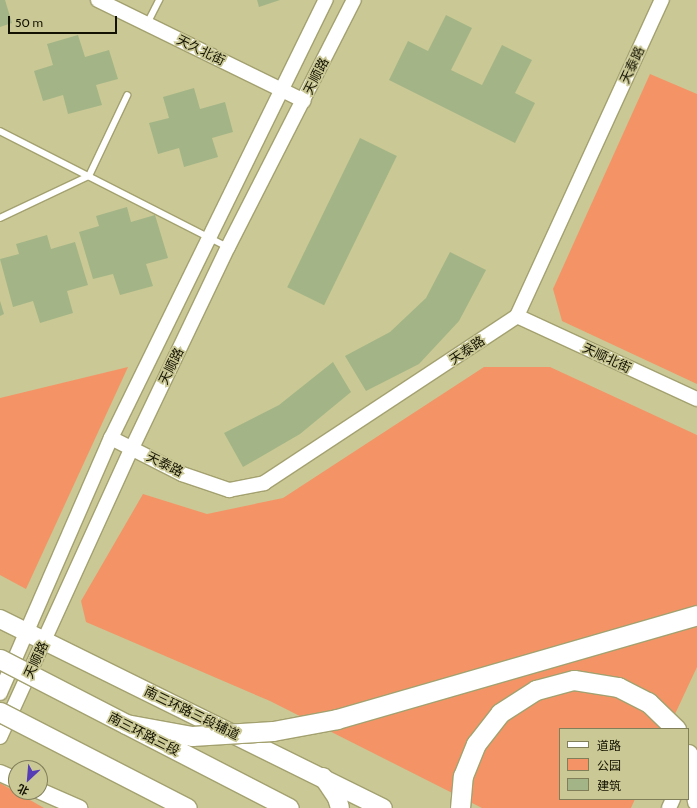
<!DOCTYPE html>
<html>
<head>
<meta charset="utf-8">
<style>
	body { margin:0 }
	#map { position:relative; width:697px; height:808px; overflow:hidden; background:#cac895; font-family:Cabin,"Noto Sans SC",sans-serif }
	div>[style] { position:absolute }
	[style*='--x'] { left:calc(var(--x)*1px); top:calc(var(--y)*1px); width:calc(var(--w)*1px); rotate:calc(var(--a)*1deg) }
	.green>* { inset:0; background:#f49466 }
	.building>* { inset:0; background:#a3b586; transform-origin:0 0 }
	.roads { filter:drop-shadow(1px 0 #a3a16f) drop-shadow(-1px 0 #a3a16f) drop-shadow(0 1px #a3a16f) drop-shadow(0 -1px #a3a16f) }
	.service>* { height:5.5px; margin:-2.75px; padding:0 2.75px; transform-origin:2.75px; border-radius:2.75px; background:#fff }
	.tertiary>* { height:14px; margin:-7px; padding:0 7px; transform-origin:7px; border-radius:7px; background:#fff }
	.secondary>* { height:16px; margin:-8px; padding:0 8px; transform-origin:8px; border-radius:8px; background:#fff }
	.primary>* { height:18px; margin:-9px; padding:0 9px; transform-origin:9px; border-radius:9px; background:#fff }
	.trunk>* { height:19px; margin:-9.5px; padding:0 9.5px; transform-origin:9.5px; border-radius:9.5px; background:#fff }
	.bridges { filter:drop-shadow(1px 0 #a3a16f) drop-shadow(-1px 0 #a3a16f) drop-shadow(0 1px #a3a16f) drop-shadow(0 -1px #a3a16f) }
	.trunk-bridge>* { height:19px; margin:-9.5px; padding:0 9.5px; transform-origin:9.5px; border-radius:9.5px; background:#fff }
	span { translate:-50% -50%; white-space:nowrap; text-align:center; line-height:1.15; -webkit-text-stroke:3.5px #cac895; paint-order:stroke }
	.street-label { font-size:13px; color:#131202 }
	.legend { position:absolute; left:559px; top:728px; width:130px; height:72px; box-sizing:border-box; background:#cac895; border:1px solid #817f5a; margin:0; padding:5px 7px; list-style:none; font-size:12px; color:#131202 }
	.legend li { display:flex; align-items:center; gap:8px; height:20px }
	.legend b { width:20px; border:1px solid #817f5a }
	.north { position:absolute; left:8px; top:760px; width:40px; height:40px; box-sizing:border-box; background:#cac895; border:1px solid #817f5a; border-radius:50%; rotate:206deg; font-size:11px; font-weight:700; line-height:16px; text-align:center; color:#131202 }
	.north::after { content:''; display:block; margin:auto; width:14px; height:18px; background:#543db5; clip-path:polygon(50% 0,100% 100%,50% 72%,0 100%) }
	.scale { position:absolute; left:8px; top:16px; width:109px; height:18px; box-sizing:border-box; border:2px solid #131202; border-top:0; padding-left:5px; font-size:12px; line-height:14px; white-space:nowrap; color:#131202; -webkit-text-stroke:3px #cac895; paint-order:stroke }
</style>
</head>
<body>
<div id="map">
	<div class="green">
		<div style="clip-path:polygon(650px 74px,697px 94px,697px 384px,562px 321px,553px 289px)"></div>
		<div style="clip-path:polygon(128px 367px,26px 589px,0 575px,0 398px)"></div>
		<div style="clip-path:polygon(484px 367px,550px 367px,697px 435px,697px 667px,668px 729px,560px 729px,560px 799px,635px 799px,631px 808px,482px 808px,270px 701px,86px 622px,81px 601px,143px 494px,207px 514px,283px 498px)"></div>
		<div style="clip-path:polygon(0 783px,44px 808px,0 808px)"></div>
	</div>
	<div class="building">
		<div style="clip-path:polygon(0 0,5px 0,12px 23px,0 27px)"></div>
		<div style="clip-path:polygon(257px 0,280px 0,259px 7px)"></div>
		<div style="clip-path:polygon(446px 15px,472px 28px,451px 70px,482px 85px,502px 45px,532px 60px,515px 93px,535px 103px,515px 143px,389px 80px,408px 41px,428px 51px)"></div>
		<div style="clip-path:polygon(78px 35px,85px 57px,109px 50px,118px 79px,96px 85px,102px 105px,68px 114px,63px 95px,43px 101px,34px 71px,53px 65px,47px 44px)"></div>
		<div style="clip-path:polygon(194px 88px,200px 109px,225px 102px,233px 132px,212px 138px,218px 157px,184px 167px,179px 148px,158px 154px,149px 123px,169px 118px,163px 97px)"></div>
		<div style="left:360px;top:138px;width:41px;height:166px;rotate:26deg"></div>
		<div style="clip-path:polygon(127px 207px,131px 222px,155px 215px,168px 258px,146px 264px,153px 286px,120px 295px,113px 274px,93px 279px,79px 232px,99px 226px,96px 216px)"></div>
		<div style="clip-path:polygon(47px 235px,51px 249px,75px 242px,88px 285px,67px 291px,73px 313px,40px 323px,33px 301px,13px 307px,0 259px,19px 254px,16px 244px)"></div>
		<div style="clip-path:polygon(450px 252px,486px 270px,459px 321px,419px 364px,366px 391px,345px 356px,390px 332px,426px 298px)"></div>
		<div style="clip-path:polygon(0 301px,4px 314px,0 316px)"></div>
		<div style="clip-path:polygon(333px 362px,351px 392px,300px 434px,243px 467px,224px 433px,279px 405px)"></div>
	</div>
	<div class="roads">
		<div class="service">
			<div style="--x:147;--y:24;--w:27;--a:-63"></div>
			<div style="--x:0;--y:131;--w:256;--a:27"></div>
			<div style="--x:0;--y:218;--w:98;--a:-25.3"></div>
			<div style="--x:89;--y:176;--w:89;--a:-64.6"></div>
		</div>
		<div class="tertiary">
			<div style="--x:98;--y:0;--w:229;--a:26.1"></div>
			<div style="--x:517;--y:316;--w:198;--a:24.8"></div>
			<div style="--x:111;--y:438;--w:80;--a:26.9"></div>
			<div style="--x:182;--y:474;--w:50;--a:18.8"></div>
			<div style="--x:229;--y:490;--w:36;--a:-11"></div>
			<div style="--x:264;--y:483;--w:303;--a:-33.4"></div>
			<div style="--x:517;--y:316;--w:348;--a:-65.4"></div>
			<div style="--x:0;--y:693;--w:278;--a:-66.5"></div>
			<div style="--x:111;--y:438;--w:488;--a:-63.9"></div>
			<div style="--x:0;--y:737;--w:318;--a:-65.5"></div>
			<div style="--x:132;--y:448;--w:223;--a:-64.5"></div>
			<div style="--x:228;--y:247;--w:277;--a:-63"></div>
			<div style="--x:669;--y:808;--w:10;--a:-66"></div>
		</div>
		<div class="secondary">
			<div style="--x:0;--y:773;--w:17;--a:24"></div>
			<div style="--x:40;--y:791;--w:43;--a:23.6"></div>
		</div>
		<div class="primary">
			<div style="--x:0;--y:619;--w:427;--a:26.3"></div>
			<div style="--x:323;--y:777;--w:25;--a:56"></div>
			<div style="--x:337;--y:798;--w:10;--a:73"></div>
		</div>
		<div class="trunk">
			<div style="--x:460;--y:808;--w:32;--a:-85"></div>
			<div style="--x:463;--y:776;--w:35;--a:-68"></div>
			<div style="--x:476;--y:744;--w:39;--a:-52"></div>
			<div style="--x:500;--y:713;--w:43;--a:-32.6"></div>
			<div style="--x:536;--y:690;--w:39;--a:-15"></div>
			<div style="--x:574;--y:680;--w:45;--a:9"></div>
			<div style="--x:618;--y:687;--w:34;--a:27"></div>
			<div style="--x:648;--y:702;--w:39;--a:44"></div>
		</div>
	</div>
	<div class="bridges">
		<div class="trunk-bridge">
			<div style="--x:0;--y:659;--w:325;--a:27.3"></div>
			<div style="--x:0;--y:712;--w:210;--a:27.2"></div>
			<div style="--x:126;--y:724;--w:67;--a:10.3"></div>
			<div style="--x:192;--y:736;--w:81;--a:-3.5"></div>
			<div style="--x:273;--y:731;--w:65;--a:-10.6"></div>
			<div style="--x:337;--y:719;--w:375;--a:-16.1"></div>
			<div style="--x:688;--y:754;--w:22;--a:72"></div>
			<div style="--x:695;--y:775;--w:26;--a:86"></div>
		</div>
	</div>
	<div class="street-label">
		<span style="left:201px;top:50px;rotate:26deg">天久北街</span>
		<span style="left:632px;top:65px;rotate:-65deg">天泰路</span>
		<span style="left:316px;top:76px;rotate:-63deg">天顺路</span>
		<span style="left:467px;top:350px;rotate:-34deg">天泰路</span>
		<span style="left:607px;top:358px;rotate:25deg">天顺北街</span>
		<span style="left:171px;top:366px;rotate:-64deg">天顺路</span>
		<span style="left:165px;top:464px;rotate:26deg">天泰路</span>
		<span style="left:36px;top:660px;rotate:-65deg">天顺路</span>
		<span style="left:192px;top:713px;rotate:26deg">南三环路三段辅道</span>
		<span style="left:144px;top:734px;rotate:27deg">南三环路三段</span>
	</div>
	<ul class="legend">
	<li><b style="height:5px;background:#fff"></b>道路</li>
	<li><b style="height:11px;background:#f49466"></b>公园</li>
	<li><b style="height:11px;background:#a3b586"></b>建筑</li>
	</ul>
	<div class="north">北</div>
	<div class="scale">50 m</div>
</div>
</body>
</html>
